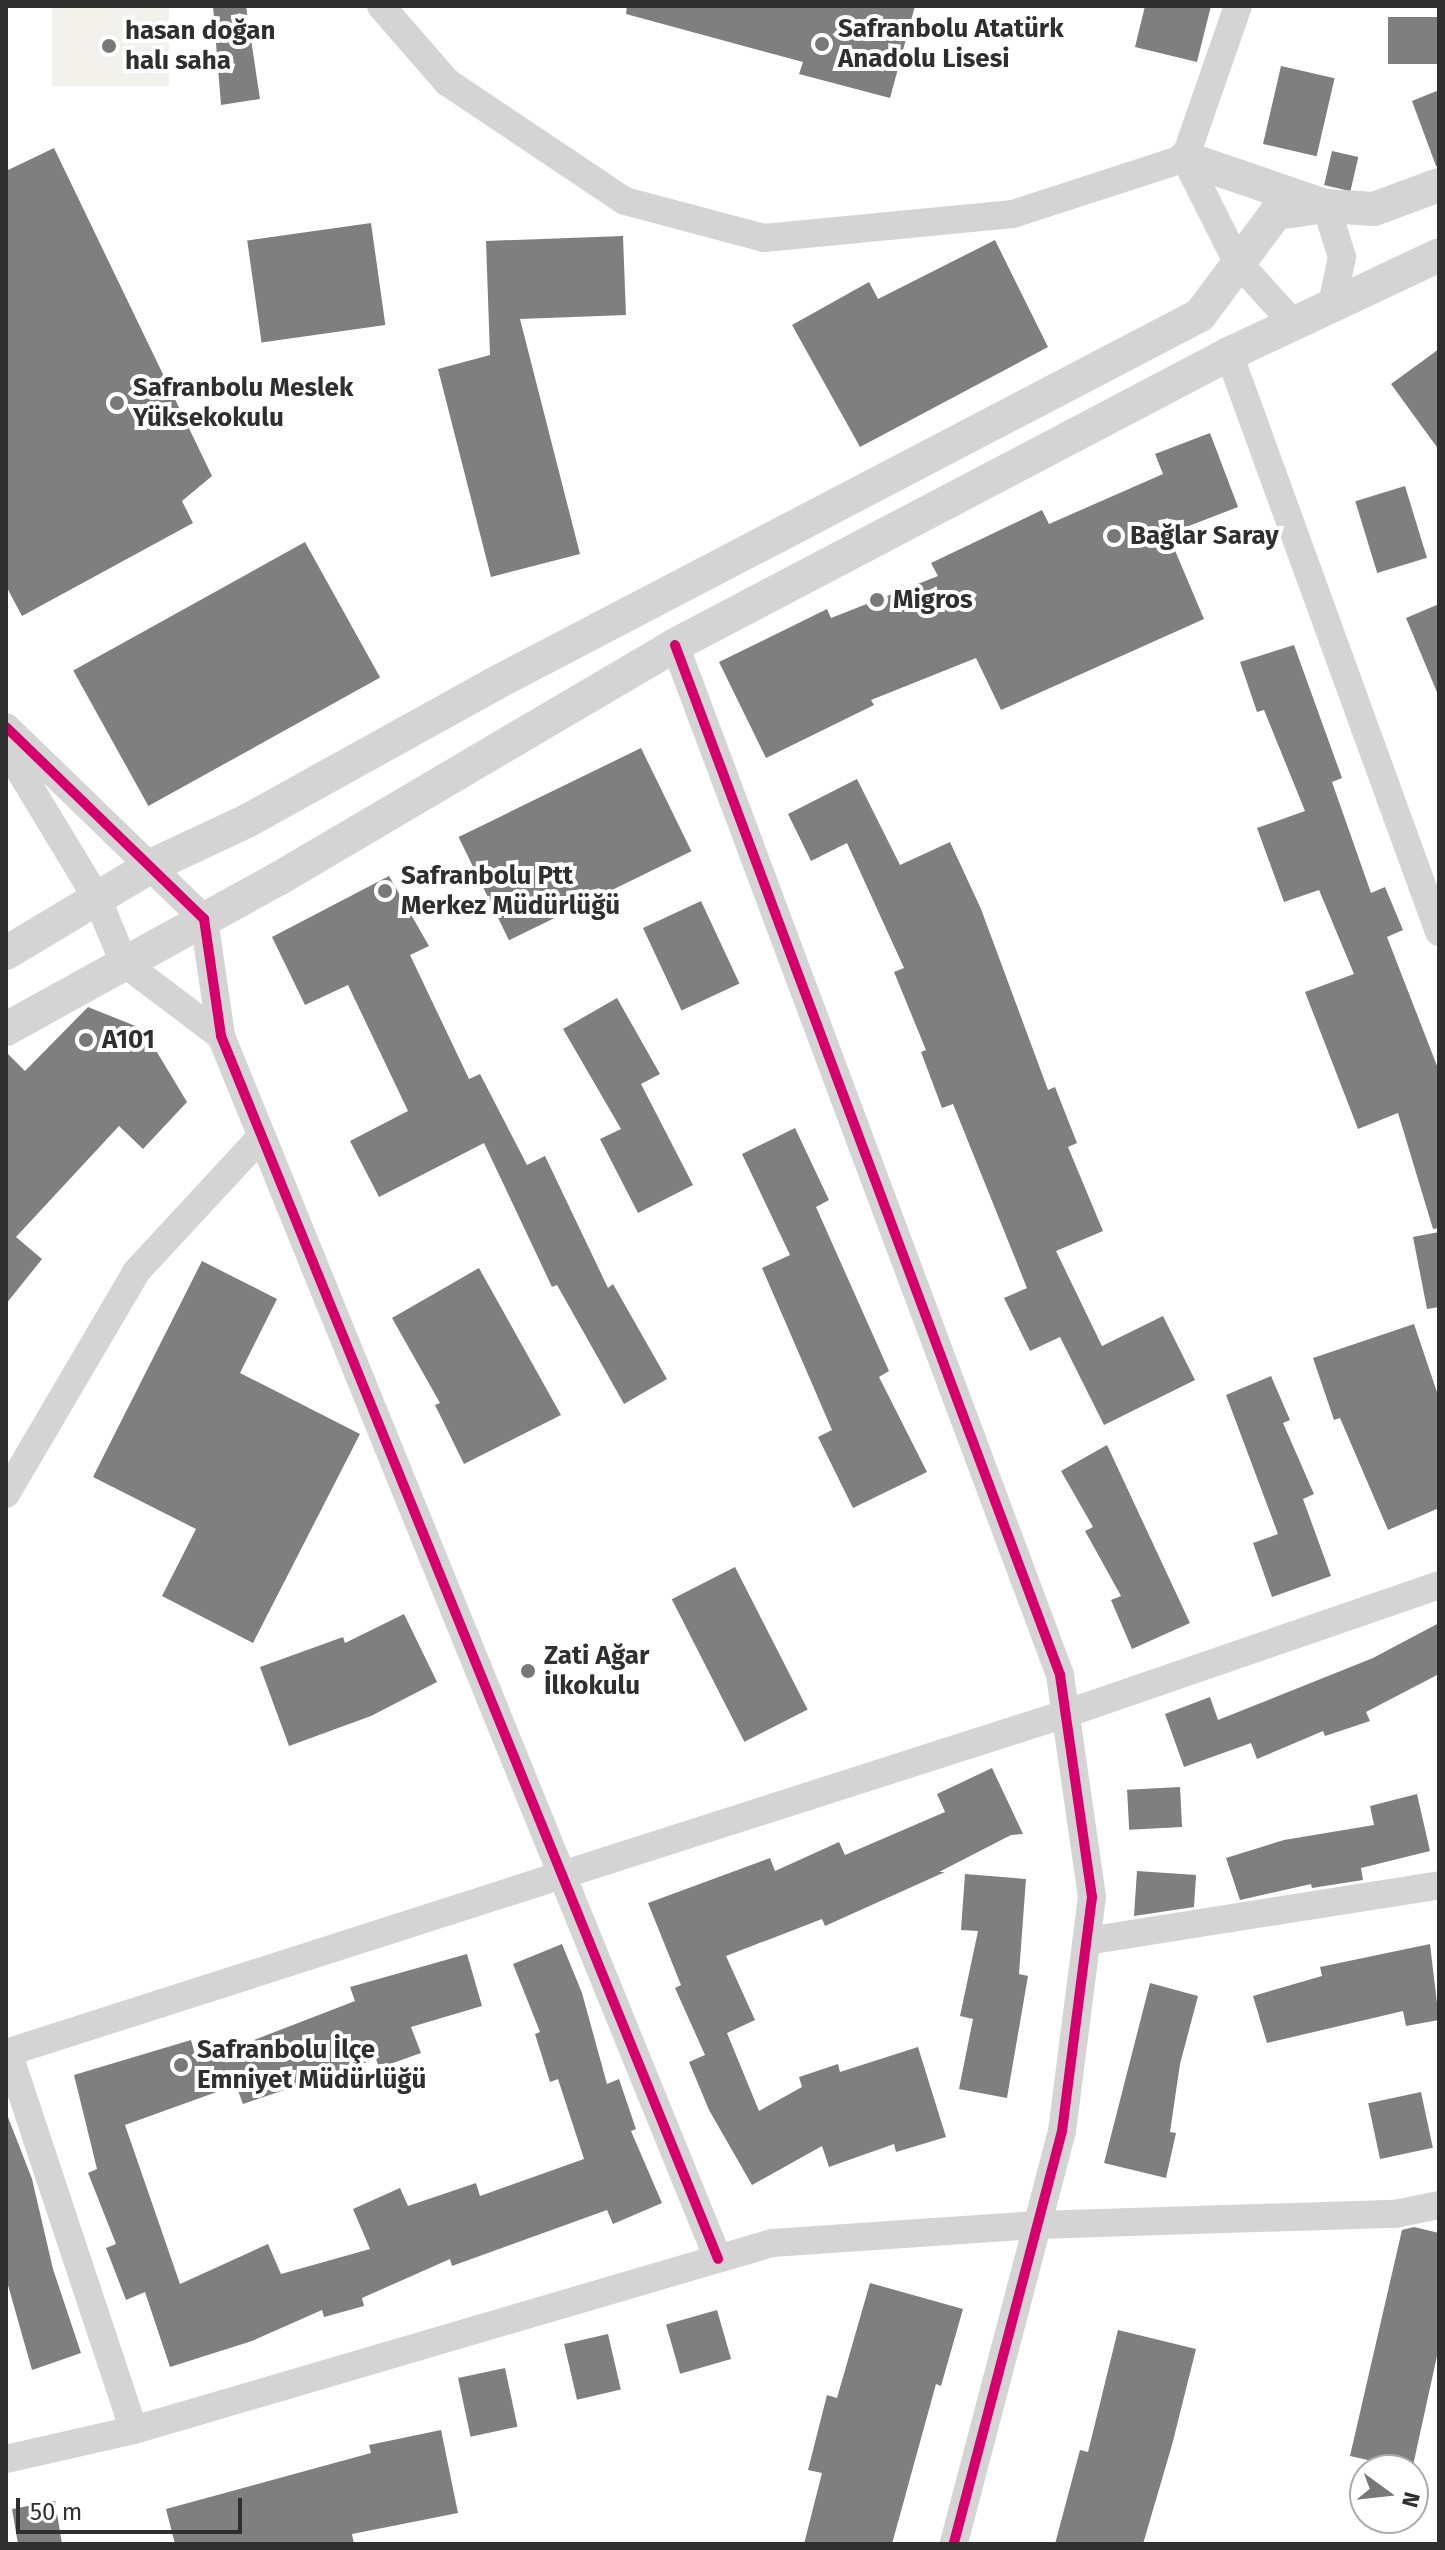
<!DOCTYPE html>
<html>
<head>
<meta charset="utf-8">
<style>
	body { margin:0 }
	#map { position:relative; width:1445px; height:2550px; overflow:hidden; background:#fff; font-family:"Fira Sans",sans-serif }
	div>[style] { position:absolute }
	[style*='--x'] { left:calc(var(--x)*1px); top:calc(var(--y)*1px); width:calc(var(--w)*1px); rotate:calc(var(--a)*1deg) }
	.green>* { inset:0; background:#f2f1eb; transform-origin:0 0 }
	.building>* { inset:0; background:#7f7f7f; transform-origin:0 0 }
	.minor>* { height:28px; margin:-14px; padding:0 14px; transform-origin:14px; border-radius:14px; background:#d4d4d4 }
	.tertiary>* { height:34px; margin:-17px; padding:0 17px; transform-origin:17px; border-radius:17px; background:#d4d4d4 }
	.cycleway>* { height:10px; margin:-5px; padding:0 5px; transform-origin:5px; border-radius:5px; background:#d6006c }
	.dots>* { width:22px; height:22px; translate:-50% -50%; box-sizing:border-box; border:4px solid #fff; border-radius:50% }
	span { translate:-50% -50%; white-space:nowrap; text-align:center; line-height:1.15; -webkit-text-stroke:8px #fff; paint-order:stroke }
	.poi-label { font-size:26px; color:#2f2f2f; font-weight:700 }
	.left { translate:0 -50%; text-align:left }
	.frame { position:absolute; inset:0; border:8px solid #2f2f2f; pointer-events:none }
	.north { position:absolute; left:1349px; top:2454px; width:80px; height:80px; box-sizing:border-box; background:#fff; border:2px solid #acacac; border-radius:50%; rotate:105deg; font-size:22px; font-weight:700; line-height:32px; text-align:center; color:#2f2f2f }
	.north::after { content:''; display:block; margin:auto; width:28px; height:36px; background:#787878; clip-path:polygon(50% 0,100% 100%,50% 72%,0 100%) }
	.scale { position:absolute; left:16px; top:2498px; width:226px; height:36px; box-sizing:border-box; border:4px solid #2f2f2f; border-top:0; padding-left:10px; font-size:24px; line-height:28px; white-space:nowrap; color:#2f2f2f; -webkit-text-stroke:6px #fff; paint-order:stroke }
</style>
</head>
<body>
<div id="map">
	<div class="green">
		<div style="left:52px;top:6px;width:117px;height:80px"></div>
	</div>
	<div class="building">
		<div style="clip-path:polygon(213px 6px,246px 6px,260px 99px,221px 105px)"></div>
		<div style="clip-path:polygon(627px 6px,915px 6px,890px 98px,799px 74px,803px 62px,626px 14px)"></div>
		<div style="clip-path:polygon(1145px 6px,1211px 6px,1197px 62px,1135px 47px)"></div>
		<div style="left:1388px;top:17px;width:51px;height:47px"></div>
		<div style="left:1281px;top:66px;width:55px;height:80px;rotate:13deg"></div>
		<div style="clip-path:polygon(1439px 90px,1439px 166px,1436px 166px,1412px 101px)"></div>
		<div style="clip-path:polygon(54px 148px,212px 476px,182px 501px,193px 523px,22px 616px,6px 586px,6px 171px)"></div>
		<div style="left:1332px;top:151px;width:27px;height:35px;rotate:13deg"></div>
		<div style="left:371px;top:223px;width:103px;height:125px;rotate:82deg"></div>
		<div style="clip-path:polygon(623px 236px,626px 315px,520px 319px,580px 554px,491px 577px,438px 369px,490px 355px,486px 241px)"></div>
		<div style="clip-path:polygon(995px 240px,1048px 347px,860px 447px,792px 325px,869px 282px,878px 299px)"></div>
		<div style="clip-path:polygon(1439px 349px,1439px 450px,1391px 384px)"></div>
		<div style="clip-path:polygon(1210px 433px,1238px 507px,1168px 534px,1204px 619px,1001px 710px,976px 658px,871px 700px,874px 705px,766px 758px,719px 662px,827px 609px,831px 618px,938px 576px,931px 563px,1042px 510px,1049px 524px,1163px 474px,1155px 454px)"></div>
		<div style="left:1405px;top:486px;width:75px;height:52px;rotate:73deg"></div>
		<div style="left:305px;top:542px;width:155px;height:265px;rotate:61deg"></div>
		<div style="clip-path:polygon(1439px 604px,1439px 697px,1406px 618px)"></div>
		<div style="clip-path:polygon(1294px 645px,1342px 778px,1332px 782px,1371px 893px,1385px 887px,1403px 930px,1387px 937px,1439px 1071px,1439px 1228px,1433px 1229px,1398px 1113px,1358px 1129px,1305px 992px,1354px 974px,1319px 890px,1284px 902px,1257px 828px,1305px 811px,1264px 710px,1257px 712px,1240px 662px)"></div>
		<div style="left:641px;top:748px;width:115px;height:203px;rotate:64deg"></div>
		<div style="clip-path:polygon(857px 779px,900px 865px,950px 842px,981px 909px,1048px 1090px,1055px 1087px,1077px 1143px,1068px 1147px,1103px 1231px,1056px 1251px,1102px 1346px,1163px 1316px,1195px 1380px,1104px 1425px,1060px 1337px,1030px 1351px,1004px 1298px,1027px 1288px,953px 1104px,942px 1108px,921px 1052px,926px 1050px,894px 972px,904px 968px,847px 843px,811px 861px,788px 814px)"></div>
		<div style="clip-path:polygon(389px 876px,429px 946px,410px 955px,469px 1079px,480px 1074px,527px 1165px,545px 1156px,608px 1288px,613px 1284px,667px 1379px,624px 1404px,557px 1285px,552px 1287px,484px 1143px,379px 1197px,350px 1141px,408px 1111px,348px 985px,305px 1005px,272px 937px)"></div>
		<div style="left:701px;top:901px;width:91px;height:64px;rotate:65deg"></div>
		<div style="clip-path:polygon(617px 998px,660px 1074px,641px 1084px,693px 1185px,638px 1213px,600px 1139px,621px 1129px,563px 1029px)"></div>
		<div style="clip-path:polygon(88px 1007px,143px 1029px,187px 1102px,143px 1149px,119px 1126px,16px 1237px,42px 1259px,6px 1304px,6px 1052px,25px 1071px)"></div>
		<div style="clip-path:polygon(795px 1128px,829px 1200px,816px 1207px,889px 1371px,879px 1377px,927px 1472px,853px 1508px,818px 1437px,832px 1430px,762px 1268px,790px 1255px,742px 1154px)"></div>
		<div style="clip-path:polygon(1439px 1232px,1439px 1307px,1427px 1309px,1413px 1237px)"></div>
		<div style="clip-path:polygon(202px 1261px,277px 1299px,240px 1373px,360px 1434px,253px 1643px,162px 1596px,196px 1529px,93px 1477px)"></div>
		<div style="clip-path:polygon(479px 1268px,561px 1415px,464px 1464px,435px 1405px,440px 1403px,392px 1318px)"></div>
		<div style="clip-path:polygon(1414px 1324px,1439px 1398px,1439px 1508px,1388px 1530px,1340px 1418px,1334px 1420px,1313px 1358px)"></div>
		<div style="clip-path:polygon(1271px 1376px,1290px 1420px,1283px 1423px,1314px 1494px,1303px 1499px,1331px 1576px,1272px 1597px,1253px 1543px,1278px 1534px,1226px 1395px)"></div>
		<div style="clip-path:polygon(1107px 1445px,1190px 1623px,1132px 1649px,1111px 1600px,1121px 1596px,1085px 1531px,1093px 1527px,1061px 1471px)"></div>
		<div style="left:735px;top:1567px;width:160px;height:71px;rotate:63deg"></div>
		<div style="clip-path:polygon(404px 1614px,437px 1682px,371px 1716px,289px 1746px,260px 1667px,343px 1637px,345px 1643px)"></div>
		<div style="clip-path:polygon(1439px 1623px,1439px 1674px,1366px 1712px,1370px 1721px,1325px 1736px,1323px 1731px,1257px 1759px,1251px 1743px,1184px 1767px,1165px 1714px,1210px 1697px,1218px 1720px,1373px 1658px)"></div>
		<div style="clip-path:polygon(992px 1768px,1023px 1834px,1011px 1835px,939px 1872px,945px 1872px,825px 1926px,822px 1919px,726px 1956px,755px 2020px,727px 2033px,759px 2111px,802px 2087px,799px 2077px,838px 2064px,840px 2072px,918px 2047px,946px 2137px,896px 2152px,894px 2144px,829px 2167px,822px 2146px,752px 2185px,709px 2110px,689px 2062px,705px 2055px,675px 1988px,681px 1985px,648px 1903px,770px 1858px,775px 1871px,839px 1842px,845px 1855px,945px 1812px,937px 1794px)"></div>
		<div style="left:1180px;top:1787px;width:40px;height:53px;rotate:87deg"></div>
		<div style="clip-path:polygon(1417px 1794px,1430px 1851px,1361px 1868px,1363px 1880px,1312px 1888px,1311px 1884px,1240px 1900px,1226px 1858px,1284px 1840px,1374px 1825px,1370px 1806px)"></div>
		<div style="clip-path:polygon(1137px 1871px,1196px 1875px,1194px 1907px,1134px 1916px)"></div>
		<div style="clip-path:polygon(965px 1874px,1026px 1879px,1019px 1974px,1028px 1976px,1007px 2098px,959px 2089px,973px 2019px,960px 2016px,978px 1931px,961px 1930px)"></div>
		<div style="clip-path:polygon(562px 1944px,582px 1993px,607px 2084px,619px 2079px,636px 2129px,631px 2131px,662px 2203px,613px 2224px,607px 2210px,452px 2266px,450px 2259px,362px 2298px,364px 2306px,324px 2317px,322px 2310px,252px 2341px,170px 2367px,145px 2292px,126px 2300px,106px 2248px,116px 2244px,88px 2173px,97px 2169px,74px 2075px,191px 2040px,197px 2062px,355px 2001px,350px 1987px,467px 1954px,482px 2006px,411px 2027px,421px 2053px,379px 2068px,376px 2059px,243px 2104px,236px 2085px,125px 2125px,180px 2284px,268px 2244px,281px 2274px,370px 2249px,353px 2209px,400px 2188px,408px 2206px,476px 2183px,480px 2196px,584px 2159px,558px 2079px,550px 2082px,535px 2034px,540px 2032px,513px 1964px)"></div>
		<div style="clip-path:polygon(1430px 1944px,1439px 2020px,1406px 2026px,1403px 2011px,1267px 2043px,1253px 1996px,1322px 1976px,1320px 1967px)"></div>
		<div style="clip-path:polygon(1150px 1983px,1198px 1996px,1180px 2064px,1170px 2132px,1176px 2133px,1166px 2178px,1104px 2163px)"></div>
		<div style="left:1421px;top:2092px;width:57px;height:54px;rotate:78deg"></div>
		<div style="clip-path:polygon(6px 2112px,32px 2179px,53px 2269px,81px 2353px,32px 2370px,6px 2278px)"></div>
		<div style="clip-path:polygon(1414px 2227px,1439px 2233px,1439px 2347px,1412px 2470px,1350px 2456px,1402px 2230px)"></div>
		<div style="clip-path:polygon(870px 2283px,963px 2309px,941px 2386px,936px 2384px,892px 2544px,804px 2544px,822px 2473px,808px 2470px,827px 2395px,837px 2398px)"></div>
		<div style="left:717px;top:2310px;width:51px;height:53px;rotate:74deg"></div>
		<div style="clip-path:polygon(1118px 2330px,1196px 2349px,1172px 2445px,1143px 2544px,1055px 2544px,1080px 2450px,1088px 2452px)"></div>
		<div style="left:608px;top:2334px;width:57px;height:45px;rotate:77deg"></div>
		<div style="left:505px;top:2368px;width:60px;height:48px;rotate:78deg"></div>
		<div style="clip-path:polygon(441px 2430px,458px 2513px,352px 2534px,354px 2544px,175px 2544px,166px 2509px,371px 2453px,369px 2445px)"></div>
		<div style="clip-path:polygon(55px 2501px,62px 2544px,18px 2544px,12px 2509px)"></div>
	</div>
	<div class="minor">
		<div style="--x:381;--y:6;--w:101;--a:49"></div>
		<div style="--x:447;--y:82;--w:214;--a:33.8"></div>
		<div style="--x:625;--y:201;--w:144;--a:14.9"></div>
		<div style="--x:764;--y:238;--w:250;--a:-5.5"></div>
		<div style="--x:1013;--y:214;--w:181;--a:-18"></div>
		<div style="--x:1238;--y:6;--w:161;--a:109.2"></div>
		<div style="--x:1185;--y:158;--w:114;--a:63.4"></div>
		<div style="--x:1236;--y:260;--w:84;--a:47.9"></div>
		<div style="--x:1326;--y:206;--w:53;--a:72.6"></div>
		<div style="--x:1342;--y:257;--w:48;--a:102"></div>
		<div style="--x:1229;--y:354;--w:615;--a:70.03"></div>
		<div style="--x:675;--y:645;--w:1100;--a:69.5"></div>
		<div style="--x:1060;--y:1675;--w:224;--a:81.8"></div>
		<div style="--x:1092;--y:1897;--w:236;--a:97.3"></div>
		<div style="--x:1062;--y:2131;--w:427;--a:104.7"></div>
		<div style="--x:6;--y:727;--w:276;--a:44.1"></div>
		<div style="--x:204;--y:919;--w:118;--a:81.7"></div>
		<div style="--x:221;--y:1036;--w:1320;--a:67.88"></div>
		<div style="--x:6;--y:748;--w:175;--a:58.8"></div>
		<div style="--x:97;--y:898;--w:70;--a:67.4"></div>
		<div style="--x:124;--y:963;--w:121;--a:37"></div>
		<div style="--x:6;--y:1494;--w:257;--a:-59.6"></div>
		<div style="--x:136;--y:1272;--w:185;--a:-47.2"></div>
		<div style="--x:1087;--y:1941;--w:356;--a:-9"></div>
		<div style="--x:8;--y:2052;--w:398;--a:71.6"></div>
		<div style="--x:6;--y:2053;--w:1112;--a:-17.75"></div>
		<div style="--x:1065;--y:1714;--w:396;--a:-19"></div>
		<div style="--x:6;--y:2459;--w:131;--a:-12.8"></div>
		<div style="--x:134;--y:2430;--w:665;--a:-16.34"></div>
		<div style="--x:772;--y:2243;--w:266;--a:-3.9"></div>
		<div style="--x:1037;--y:2225;--w:358;--a:-1.8"></div>
		<div style="--x:1395;--y:2214;--w:45;--a:-11.6"></div>
	</div>
	<div class="tertiary">
		<div style="--x:1185;--y:158;--w:145;--a:18.9"></div>
		<div style="--x:6;--y:953;--w:171;--a:-30.9"></div>
		<div style="--x:153;--y:865;--w:104;--a:-25.1"></div>
		<div style="--x:247;--y:821;--w:282;--a:-29"></div>
		<div style="--x:494;--y:684;--w:797;--a:-27.59"></div>
		<div style="--x:1200;--y:315;--w:127;--a:-53.3"></div>
		<div style="--x:1276;--y:213;--w:50;--a:-8"></div>
		<div style="--x:1326;--y:206;--w:48;--a:3.6"></div>
		<div style="--x:1374;--y:209;--w:69;--a:-20.3"></div>
		<div style="--x:6;--y:1029;--w:311;--a:-28.9"></div>
		<div style="--x:278;--y:879;--w:461;--a:-30.5"></div>
		<div style="--x:675;--y:645;--w:626;--a:-27.71"></div>
		<div style="--x:1229;--y:354;--w:232;--a:-25.2"></div>
	</div>
	<div class="cycleway">
		<div style="--x:675;--y:645;--w:1100;--a:69.5"></div>
		<div style="--x:1060;--y:1675;--w:224;--a:81.8"></div>
		<div style="--x:1092;--y:1897;--w:236;--a:97.3"></div>
		<div style="--x:1062;--y:2131;--w:427;--a:104.7"></div>
		<div style="--x:6;--y:727;--w:276;--a:44.1"></div>
		<div style="--x:204;--y:919;--w:118;--a:81.7"></div>
		<div style="--x:221;--y:1036;--w:1320;--a:67.88"></div>
	</div>
	<div class="dots">
		<div style="left:822px;top:44px;background:#787878"></div>
		<div style="left:109px;top:46px;background:#787878"></div>
		<div style="left:117px;top:403px;background:#787878"></div>
		<div style="left:1114px;top:536px;background:#787878"></div>
		<div style="left:877px;top:600px;background:#787878"></div>
		<div style="left:385px;top:891px;background:#787878"></div>
		<div style="left:86px;top:1040px;background:#787878"></div>
		<div style="left:528px;top:1671px;background:#787878"></div>
		<div style="left:181px;top:2065px;background:#787878"></div>
	</div>
	<div class="poi-label">
		<span class="left" style="left:838px;top:44px">Safranbolu Atatürk<br>Anadolu Lisesi</span>
		<span class="left" style="left:125px;top:46px">hasan doğan<br>halı saha</span>
		<span class="left" style="left:133px;top:403px">Safranbolu Meslek<br>Yüksekokulu</span>
		<span class="left" style="left:1130px;top:536px">Bağlar Saray</span>
		<span class="left" style="left:893px;top:600px">Migros</span>
		<span class="left" style="left:401px;top:891px">Safranbolu Ptt<br>Merkez Müdürlüğü</span>
		<span class="left" style="left:102px;top:1040px">A101</span>
		<span class="left" style="left:544px;top:1671px">Zati Ağar<br>İlkokulu</span>
		<span class="left" style="left:197px;top:2065px">Safranbolu İlçe<br>Emniyet Müdürlüğü</span>
	</div>
	<div class="frame"></div>
	<div class="north">N</div>
	<div class="scale">50 m</div>
</div>
</body>
</html>
